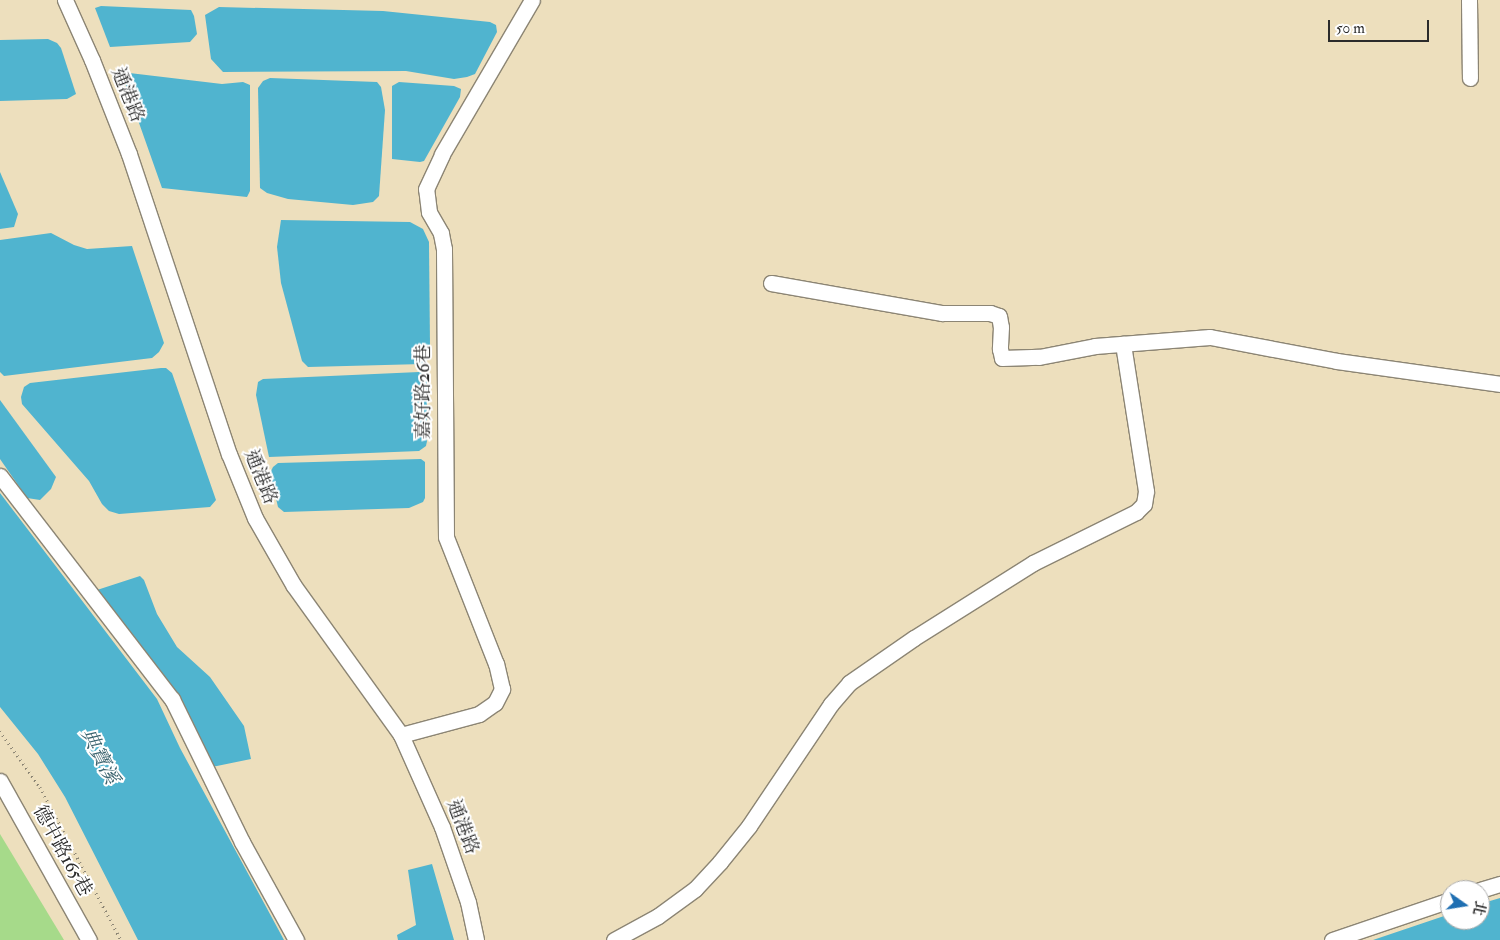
<!DOCTYPE html>
<html>
<head>
<meta charset="utf-8">
<style>
	body { margin:0 }
	#map { position:relative; width:1500px; height:940px; overflow:hidden; background:#eddfbd; font-family:"IM FELL Double Pica","Noto Serif TC",serif }
	div>[style] { position:absolute }
	[style*='--x'] { left:calc(var(--x)*1px); top:calc(var(--y)*1px); width:calc(var(--w)*1px); rotate:calc(var(--a)*1deg) }
	.green>* { inset:0; background:#a6da8a }
	.water>* { inset:0; background:#50b4cf }
	.path>* { height:2.5px; margin-top:-1.25px; transform-origin:0; background:repeating-linear-gradient(90deg,#8c8574 0 1px,transparent 0 5px) }
	.roads { filter:drop-shadow(1px 0 #8c8574) drop-shadow(-1px 0 #8c8574) drop-shadow(0 1px #8c8574) drop-shadow(0 -1px #8c8574) }
	.street>* { height:15px; margin:-7.5px; padding:0 7.5px; transform-origin:7.5px; border-radius:7.5px; background:#fff }
	span { translate:-50% -50%; white-space:nowrap; text-align:center; line-height:1.15; -webkit-text-stroke:4px #fff; paint-order:stroke }
	.street-label { font-size:19px; color:#2b2b2b }
	.water-label { font-size:20px; color:#3a626d; font-style:italic }
	.north { position:absolute; left:1440px; top:880px; width:50px; height:50px; box-sizing:border-box; background:#fff; border:1px solid #aaa; border-radius:50%; rotate:103deg; font-size:14px; font-weight:700; line-height:20px; text-align:center; color:#2b2b2b }
	.north::after { content:''; display:block; margin:auto; width:18px; height:22px; background:#1f6fb2; clip-path:polygon(50% 0,100% 100%,50% 72%,0 100%) }
	.scale { position:absolute; left:1328px; top:20px; width:101px; height:22px; box-sizing:border-box; border:2px solid #2b2b2b; border-top:0; padding-left:6px; font-size:15px; line-height:18px; white-space:nowrap; color:#2b2b2b; -webkit-text-stroke:4px #fff; paint-order:stroke }
</style>
</head>
<body>
<div id="map">
	<div class="green">
		<div style="clip-path:polygon(0 834px,64px 940px,0 940px)"></div>
	</div>
	<div class="water">
		<div style="clip-path:polygon(101px 6px,191px 10px,194px 16px,197px 34px,190px 42px,110px 47px,95px 8px)"></div>
		<div style="clip-path:polygon(219px 7px,383px 11px,490px 22px,496px 25px,497px 32px,475px 74px,467px 77px,454px 79px,406px 71px,223px 72px,211px 59px,205px 15px)"></div>
		<div style="clip-path:polygon(48px 39px,57px 43px,61px 48px,76px 94px,67px 99px,0 101px,0 40px)"></div>
		<div style="clip-path:polygon(121px 72px,222px 84px,243px 82px,250px 85px,250px 191px,247px 197px,162px 188px)"></div>
		<div style="clip-path:polygon(270px 78px,377px 82px,381px 87px,385px 110px,379px 196px,373px 202px,353px 205px,288px 199px,267px 193px,260px 188px,258px 88px,263px 81px)"></div>
		<div style="clip-path:polygon(399px 82px,454px 86px,461px 89px,460px 97px,424px 161px,420px 162px,392px 159px,392px 86px)"></div>
		<div style="clip-path:polygon(0 172px,18px 214px,14px 227px,0 229px)"></div>
		<div style="clip-path:polygon(281px 220px,410px 222px,423px 229px,429px 242px,430px 346px,430px 356px,423px 364px,308px 367px,302px 361px,281px 283px,277px 247px)"></div>
		<div style="clip-path:polygon(51px 233px,74px 245px,87px 249px,132px 246px,164px 343px,159px 352px,152px 358px,4px 376px,0 372px,0 240px)"></div>
		<div style="clip-path:polygon(161px 368px,166px 368px,172px 373px,216px 500px,210px 507px,119px 514px,109px 511px,102px 504px,89px 481px,22px 404px,21px 397px,24px 387px,30px 383px)"></div>
		<div style="clip-path:polygon(419px 372px,426px 374px,427px 379px,427px 441px,426px 446px,419px 451px,269px 457px,256px 395px,258px 382px,263px 379px)"></div>
		<div style="clip-path:polygon(0 400px,56px 477px,51px 489px,40px 500px,27px 498px,0 459px)"></div>
		<div style="clip-path:polygon(421px 459px,425px 462px,425px 498px,423px 502px,409px 508px,284px 512px,278px 507px,270px 473px,273px 467px,278px 463px)"></div>
		<div style="clip-path:polygon(0 493px,157px 699px,180px 748px,284px 940px,138px 940px,65px 797px,38px 754px,0 707px)"></div>
		<div style="clip-path:polygon(140px 576px,144px 580px,157px 614px,177px 647px,210px 677px,244px 726px,251px 759px,212px 767px,97px 590px)"></div>
		<div style="clip-path:polygon(432px 864px,454px 940px,398px 940px,397px 935px,416px 925px,408px 870px)"></div>
		<div style="clip-path:polygon(1500px 898px,1500px 940px,1373px 940px,1450px 914px,1450px 920px,1480px 920px,1480px 904px)"></div>
	</div>
	<div class="path">
		<div style="--x:0;--y:731;--w:69;--a:54.5"></div>
		<div style="--x:40;--y:787;--w:173;--a:62.1"></div>
	</div>
	<div class="roads">
		<div class="street">
			<div style="--x:65;--y:0;--w:66;--a:65.8"></div>
			<div style="--x:92;--y:60;--w:101;--a:68.5"></div>
			<div style="--x:129;--y:154;--w:316;--a:71.6"></div>
			<div style="--x:229;--y:454;--w:69;--a:67.9"></div>
			<div style="--x:255;--y:518;--w:78;--a:60.2"></div>
			<div style="--x:294;--y:586;--w:183;--a:54.3"></div>
			<div style="--x:401;--y:735;--w:101;--a:66"></div>
			<div style="--x:442;--y:827;--w:79;--a:70.9"></div>
			<div style="--x:468;--y:902;--w:39;--a:78"></div>
			<div style="--x:1469;--y:0;--w:78;--a:89.3"></div>
			<div style="--x:771;--y:283;--w:174;--a:10"></div>
			<div style="--x:942;--y:313;--w:48;--a:0"></div>
			<div style="--x:990;--y:313;--w:9;--a:18"></div>
			<div style="--x:999;--y:316;--w:11;--a:80"></div>
			<div style="--x:1001;--y:327;--w:22;--a:93"></div>
			<div style="--x:1000;--y:349;--w:9;--a:77"></div>
			<div style="--x:1002;--y:358;--w:37;--a:-2"></div>
			<div style="--x:1039;--y:357;--w:57;--a:-11.1"></div>
			<div style="--x:1095;--y:346;--w:115;--a:-4.5"></div>
			<div style="--x:1210;--y:337;--w:129;--a:10.7"></div>
			<div style="--x:1337;--y:361;--w:165;--a:8"></div>
			<div style="--x:0;--y:476;--w:282;--a:52.4"></div>
			<div style="--x:172;--y:699;--w:159;--a:63.9"></div>
			<div style="--x:242;--y:842;--w:112;--a:61.1"></div>
			<div style="--x:401;--y:735;--w:81;--a:-15.1"></div>
			<div style="--x:479;--y:714;--w:19;--a:-35"></div>
			<div style="--x:495;--y:703;--w:16;--a:-63"></div>
			<div style="--x:502;--y:689;--w:26;--a:-103"></div>
			<div style="--x:496;--y:664;--w:136;--a:-111.5"></div>
			<div style="--x:446;--y:537;--w:288;--a:-90.4"></div>
			<div style="--x:444;--y:249;--w:16;--a:-101"></div>
			<div style="--x:441;--y:233;--w:24;--a:-120"></div>
			<div style="--x:429;--y:212;--w:23;--a:-97"></div>
			<div style="--x:426;--y:189;--w:38;--a:-65"></div>
			<div style="--x:442;--y:154;--w:178;--a:-59.7"></div>
			<div style="--x:0;--y:781;--w:182;--a:60.8"></div>
			<div style="--x:1480;--y:890;--w:21;--a:-17"></div>
			<div style="--x:614;--y:940;--w:50;--a:-28.6"></div>
			<div style="--x:658;--y:916;--w:46;--a:-36.1"></div>
			<div style="--x:695;--y:889;--w:37;--a:-47"></div>
			<div style="--x:720;--y:862;--w:46;--a:-51.1"></div>
			<div style="--x:749;--y:826;--w:147;--a:-56.1"></div>
			<div style="--x:831;--y:704;--w:28;--a:-49"></div>
			<div style="--x:849;--y:683;--w:79;--a:-34.7"></div>
			<div style="--x:914;--y:638;--w:141;--a:-32.2"></div>
			<div style="--x:1033;--y:563;--w:115;--a:-26.3"></div>
			<div style="--x:1136;--y:512;--w:11;--a:-45"></div>
			<div style="--x:1144;--y:504;--w:13;--a:-81"></div>
			<div style="--x:1146;--y:491;--w:149;--a:-98.9"></div>
			<div style="--x:1332;--y:940;--w:125;--a:-18.7"></div>
		</div>
	</div>
	<div class="street-label">
		<span style="left:127px;top:95px;rotate:68deg">通港路</span>
		<span style="left:424px;top:392px;rotate:-90deg">嘉好路26巷</span>
		<span style="left:260px;top:477px;rotate:68deg">通港路</span>
		<span style="left:462px;top:827px;rotate:69deg">通港路</span>
		<span style="left:62px;top:851px;rotate:61deg">德中路165巷</span>
	</div>
	<div class="water-label">
		<span style="left:100px;top:756px;rotate:63deg">典寶溪</span>
	</div>
	<div class="north">北</div>
	<div class="scale">50 m</div>
</div>
</body>
</html>
